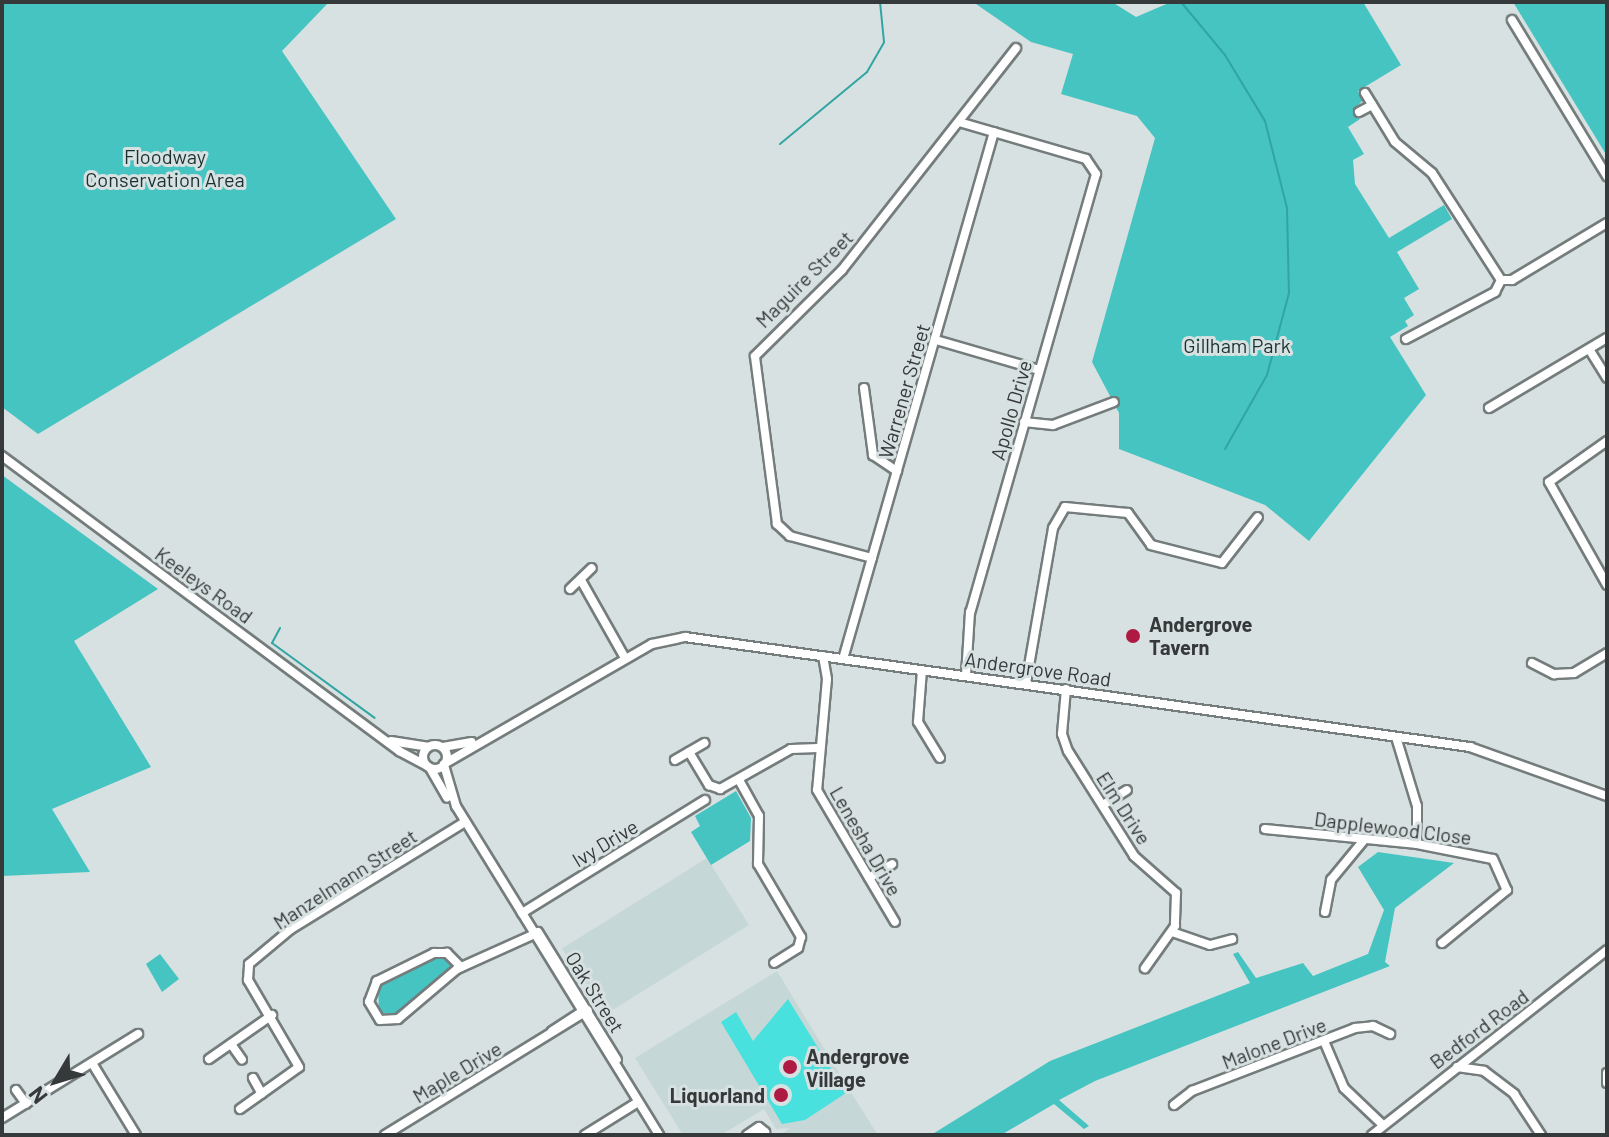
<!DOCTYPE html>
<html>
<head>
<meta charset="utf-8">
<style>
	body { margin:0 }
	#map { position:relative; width:1609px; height:1137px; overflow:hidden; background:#d8e1e1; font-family:Barlow,sans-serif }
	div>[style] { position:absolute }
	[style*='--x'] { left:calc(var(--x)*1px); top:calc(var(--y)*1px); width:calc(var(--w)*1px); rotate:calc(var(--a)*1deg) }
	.built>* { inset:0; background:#c5d8d7; transform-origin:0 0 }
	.green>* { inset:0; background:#45c4c2 }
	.stream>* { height:2px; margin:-1px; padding:0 1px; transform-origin:1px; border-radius:1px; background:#30a5a3 }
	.building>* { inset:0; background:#48e1de }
	.roads { filter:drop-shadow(2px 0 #747c7c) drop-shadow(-2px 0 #747c7c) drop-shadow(0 2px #747c7c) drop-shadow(0 -2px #747c7c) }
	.minor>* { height:8px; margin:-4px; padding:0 4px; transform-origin:4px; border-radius:4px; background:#fff }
	.minor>.ring { margin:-4px; padding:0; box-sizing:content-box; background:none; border:8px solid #fff; border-radius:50% }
	.dots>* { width:22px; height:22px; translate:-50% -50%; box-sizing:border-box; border:4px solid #d8e1e1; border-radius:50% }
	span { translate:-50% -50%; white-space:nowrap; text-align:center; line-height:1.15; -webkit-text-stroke:6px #d8e1e1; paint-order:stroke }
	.park-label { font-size:20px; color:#193231 }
	.street-label { font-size:20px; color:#353939 }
	.poi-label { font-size:20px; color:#353939; font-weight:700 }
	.left { translate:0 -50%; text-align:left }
	.right { translate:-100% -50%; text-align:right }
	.frame { position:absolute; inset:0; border:4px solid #353939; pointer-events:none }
	.north { position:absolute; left:16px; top:1041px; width:80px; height:80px; -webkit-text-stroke:6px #d8e1e1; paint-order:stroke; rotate:232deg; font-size:22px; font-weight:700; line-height:32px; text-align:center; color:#353939 }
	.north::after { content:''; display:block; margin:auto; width:28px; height:36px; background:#353939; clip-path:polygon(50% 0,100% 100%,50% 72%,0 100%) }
</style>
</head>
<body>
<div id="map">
	<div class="built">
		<div style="left:707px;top:858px;width:79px;height:171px;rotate:58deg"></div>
		<div style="clip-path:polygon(777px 971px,850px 1091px,878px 1135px,780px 1135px,790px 1128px,776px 1129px,764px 1109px,721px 1135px,683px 1135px,635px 1058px)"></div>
	</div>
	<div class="green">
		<div style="clip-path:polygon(2px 2px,329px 2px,282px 51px,396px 219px,38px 434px,2px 407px)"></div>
		<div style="clip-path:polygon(1112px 2px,1136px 17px,1171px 2px,1363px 2px,1401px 65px,1358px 91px,1363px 100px,1354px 110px,1360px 119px,1348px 127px,1364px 154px,1353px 160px,1355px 184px,1389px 238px,1444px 205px,1452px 219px,1397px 252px,1419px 289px,1404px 298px,1414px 315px,1405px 321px,1408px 326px,1390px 337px,1426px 395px,1309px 541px,1265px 505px,1119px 449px,1119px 413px,1092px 362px,1155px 138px,1137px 116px,1061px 94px,1073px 54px,1031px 42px,976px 4px)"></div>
		<div style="clip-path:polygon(1513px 2px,1607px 2px,1607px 156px)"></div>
		<div style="clip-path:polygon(2px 475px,158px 589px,74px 641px,151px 767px,52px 809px,90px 872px,2px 876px)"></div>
		<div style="clip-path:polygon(736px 791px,751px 818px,750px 841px,711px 865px,691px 832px,700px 826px,695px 816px)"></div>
		<div style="clip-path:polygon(1378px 852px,1454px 863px,1395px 908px,1385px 962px,1390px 966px,1095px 1081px,1059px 1100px,1089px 1126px,1084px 1129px,1054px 1104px,1001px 1135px,931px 1135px,1050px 1061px,1250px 983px,1233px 954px,1238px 952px,1256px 978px,1303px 963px,1313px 976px,1368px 954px,1384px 910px,1358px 867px)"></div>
		<div style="clip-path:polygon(160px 954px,179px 979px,162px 992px,146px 964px)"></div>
		<div style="clip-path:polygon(438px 955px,450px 961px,450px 970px,399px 1014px,379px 1013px,378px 986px)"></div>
	</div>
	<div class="stream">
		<div style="--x:1181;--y:2;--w:69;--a:50.3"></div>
		<div style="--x:1225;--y:55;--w:77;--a:58.8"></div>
		<div style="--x:1265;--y:121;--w:90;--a:75.8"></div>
		<div style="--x:1287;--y:208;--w:85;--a:88.7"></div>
		<div style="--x:1289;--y:293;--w:85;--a:105"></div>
		<div style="--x:1267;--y:375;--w:85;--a:119.6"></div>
		<div style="--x:780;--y:144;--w:113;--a:-39.6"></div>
		<div style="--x:867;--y:72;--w:34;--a:-60"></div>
		<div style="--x:884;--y:42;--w:40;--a:-95.7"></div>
		<div style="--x:280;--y:628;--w:17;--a:118"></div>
		<div style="--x:272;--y:643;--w:127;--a:36.1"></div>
	</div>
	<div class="building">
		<div style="clip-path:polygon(788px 999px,846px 1093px,805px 1120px,782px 1124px,721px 1022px,736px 1012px,753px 1041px)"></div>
	</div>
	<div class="roads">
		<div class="minor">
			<div style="--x:1512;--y:20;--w:183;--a:58.7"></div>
			<div style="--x:1365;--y:93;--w:57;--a:58.5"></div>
			<div style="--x:1395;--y:142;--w:48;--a:40"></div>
			<div style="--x:1432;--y:173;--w:127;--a:57.2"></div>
			<div style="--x:1501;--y:280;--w:11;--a:0"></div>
			<div style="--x:1512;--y:280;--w:111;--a:-31"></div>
			<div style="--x:1359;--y:112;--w:15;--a:-28"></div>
			<div style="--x:959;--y:122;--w:132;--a:16.2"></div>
			<div style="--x:1086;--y:159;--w:18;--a:56"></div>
			<div style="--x:1096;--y:174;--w:456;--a:106"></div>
			<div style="--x:970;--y:612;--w:63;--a:93.6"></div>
			<div style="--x:1406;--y:339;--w:101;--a:-27.8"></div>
			<div style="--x:1495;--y:292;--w:13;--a:-63"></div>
			<div style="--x:936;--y:340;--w:107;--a:16.2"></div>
			<div style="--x:1589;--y:349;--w:34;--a:58"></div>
			<div style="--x:864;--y:388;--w:68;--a:82.3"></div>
			<div style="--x:873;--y:455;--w:29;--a:34"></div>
			<div style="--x:1489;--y:408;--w:137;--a:-30.7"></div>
			<div style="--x:1024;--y:422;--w:29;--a:6"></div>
			<div style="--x:1053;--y:425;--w:65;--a:-20.7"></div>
			<div style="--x:1607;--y:441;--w:71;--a:144.7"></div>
			<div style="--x:1549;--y:482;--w:118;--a:60.6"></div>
			<div style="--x:2;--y:456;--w:495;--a:36.6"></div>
			<div style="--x:399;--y:751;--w:32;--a:28"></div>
			<div style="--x:872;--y:558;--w:85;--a:-165"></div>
			<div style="--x:790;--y:536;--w:18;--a:-137"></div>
			<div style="--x:777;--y:524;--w:169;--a:-97.5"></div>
			<div style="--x:755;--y:356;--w:122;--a:-44.7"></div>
			<div style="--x:842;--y:270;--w:282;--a:-51.9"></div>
			<div style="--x:582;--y:582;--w:87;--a:60.5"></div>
			<div style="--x:570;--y:589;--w:30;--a:-44"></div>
			<div style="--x:823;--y:656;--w:23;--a:80"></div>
			<div style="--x:827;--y:679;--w:111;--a:95.1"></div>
			<div style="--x:817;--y:790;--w:153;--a:59.4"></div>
			<div style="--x:843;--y:659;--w:548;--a:-74.01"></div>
			<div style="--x:1532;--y:663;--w:25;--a:27"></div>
			<div style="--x:1554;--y:674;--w:20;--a:-3"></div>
			<div style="--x:1574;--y:673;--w:39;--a:-31"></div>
			<div style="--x:922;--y:670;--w:52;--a:94.4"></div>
			<div style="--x:918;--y:722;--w:42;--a:58.6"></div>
			<div style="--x:1026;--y:683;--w:157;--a:-80.1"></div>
			<div style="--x:1053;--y:528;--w:24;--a:-60"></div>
			<div style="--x:1065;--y:507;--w:63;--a:5.4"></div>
			<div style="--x:1128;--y:513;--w:39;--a:54"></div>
			<div style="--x:1151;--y:545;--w:73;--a:14.2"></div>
			<div style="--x:1222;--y:563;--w:58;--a:-52"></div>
			<div style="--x:1066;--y:689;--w:45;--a:95.1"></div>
			<div style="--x:1062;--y:734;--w:18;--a:71"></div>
			<div style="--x:1068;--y:751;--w:124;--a:57.8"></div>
			<div style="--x:1134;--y:856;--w:56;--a:41.4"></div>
			<div style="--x:1176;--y:893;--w:33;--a:92"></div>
			<div style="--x:1175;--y:926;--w:52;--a:125.5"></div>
			<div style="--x:1396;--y:737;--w:72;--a:73.1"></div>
			<div style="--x:1417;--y:806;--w:38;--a:90"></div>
			<div style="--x:391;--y:741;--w:37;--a:9"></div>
			<div class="ring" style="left:423px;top:745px;width:16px;height:16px"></div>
			<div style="--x:443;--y:747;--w:29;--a:-10"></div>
			<div style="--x:689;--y:752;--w:39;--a:59"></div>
			<div style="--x:709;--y:785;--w:12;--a:20"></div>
			<div style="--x:720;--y:789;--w:81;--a:-29.4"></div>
			<div style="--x:791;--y:749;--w:27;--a:-2"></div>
			<div style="--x:675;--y:760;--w:34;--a:-30"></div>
			<div style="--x:444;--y:764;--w:240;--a:-30"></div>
			<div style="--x:652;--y:644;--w:34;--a:-12"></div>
			<div style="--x:685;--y:637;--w:793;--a:7.98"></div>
			<div style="--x:1470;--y:747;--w:145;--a:19.7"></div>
			<div style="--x:444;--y:765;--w:43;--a:73.7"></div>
			<div style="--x:456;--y:806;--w:387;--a:58.3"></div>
			<div style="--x:430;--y:768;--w:34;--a:60"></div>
			<div style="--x:739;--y:780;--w:41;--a:60.9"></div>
			<div style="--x:759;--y:816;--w:48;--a:91.2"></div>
			<div style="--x:758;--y:864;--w:85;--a:59.5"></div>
			<div style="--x:801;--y:937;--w:11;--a:105"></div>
			<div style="--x:798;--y:948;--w:28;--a:148"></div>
			<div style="--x:1103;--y:805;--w:28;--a:-32"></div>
			<div style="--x:1265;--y:829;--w:153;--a:5.6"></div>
			<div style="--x:1417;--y:844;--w:77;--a:11.2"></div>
			<div style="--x:1493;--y:859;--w:34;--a:66"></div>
			<div style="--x:1507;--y:890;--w:84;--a:140.8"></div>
			<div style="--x:869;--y:878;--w:27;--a:-31"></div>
			<div style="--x:1325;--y:912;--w:33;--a:-79"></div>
			<div style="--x:1331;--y:880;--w:52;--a:-50.5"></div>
			<div style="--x:522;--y:913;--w:215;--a:-31.7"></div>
			<div style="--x:538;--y:932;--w:150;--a:58.3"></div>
			<div style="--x:1172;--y:932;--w:40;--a:18.9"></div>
			<div style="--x:1210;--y:945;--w:23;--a:-15"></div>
			<div style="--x:461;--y:967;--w:20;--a:-135"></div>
			<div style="--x:447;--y:953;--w:13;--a:180"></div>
			<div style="--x:434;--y:953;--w:64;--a:153.8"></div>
			<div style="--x:377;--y:981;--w:22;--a:111"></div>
			<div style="--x:369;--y:1002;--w:21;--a:59"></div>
			<div style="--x:380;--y:1020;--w:18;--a:-3"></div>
			<div style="--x:398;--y:1019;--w:77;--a:-40.3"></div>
			<div style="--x:457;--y:969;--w:88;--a:-24.2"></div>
			<div style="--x:552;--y:1031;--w:38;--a:-33"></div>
			<div style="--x:1324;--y:1041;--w:51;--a:66.9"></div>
			<div style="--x:1344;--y:1088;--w:52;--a:43.5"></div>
			<div style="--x:231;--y:1044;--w:19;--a:55"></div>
			<div style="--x:209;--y:1059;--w:77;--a:-34.9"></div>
			<div style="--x:92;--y:1063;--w:84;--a:58.6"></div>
			<div style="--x:1457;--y:1067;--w:27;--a:8"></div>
			<div style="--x:1484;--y:1071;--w:38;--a:37"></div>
			<div style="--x:1514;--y:1094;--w:49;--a:56.6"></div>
			<div style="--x:1607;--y:1073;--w:10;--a:90"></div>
			<div style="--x:253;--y:1078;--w:18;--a:61"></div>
			<div style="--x:16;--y:1090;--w:17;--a:54"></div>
			<div style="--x:1174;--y:1105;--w:23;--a:-38"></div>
			<div style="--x:1192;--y:1091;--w:175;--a:-21.1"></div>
			<div style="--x:1355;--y:1028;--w:18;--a:-6"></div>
			<div style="--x:1373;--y:1026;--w:19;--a:25"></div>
			<div style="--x:240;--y:1109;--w:72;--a:-35.4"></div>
			<div style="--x:299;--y:1067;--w:101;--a:-120.4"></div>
			<div style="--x:248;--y:980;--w:16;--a:-86"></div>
			<div style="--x:249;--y:964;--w:55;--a:-39.8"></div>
			<div style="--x:291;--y:929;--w:204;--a:-31.6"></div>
			<div style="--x:2;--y:1118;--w:160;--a:-31.7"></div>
			<div style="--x:385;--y:1135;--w:238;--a:-31.6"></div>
			<div style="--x:585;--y:1135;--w:62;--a:-31.9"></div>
			<div style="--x:747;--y:1135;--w:14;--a:-34"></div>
			<div style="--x:759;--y:1127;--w:8;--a:40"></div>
			<div style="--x:765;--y:1132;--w:6;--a:149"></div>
			<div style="--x:1372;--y:1135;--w:299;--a:-38.2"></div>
		</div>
	</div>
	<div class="dots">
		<div style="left:1133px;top:636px;background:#ae1a41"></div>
		<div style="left:790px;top:1067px;background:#ae1a41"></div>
		<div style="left:781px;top:1095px;background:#ae1a41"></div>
	</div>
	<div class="park-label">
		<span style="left:165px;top:168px">Floodway<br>Conservation Area</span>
		<span style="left:1237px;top:345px">Gillham Park</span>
	</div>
	<div class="street-label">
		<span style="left:804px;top:279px;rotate:-45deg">Maguire Street</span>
		<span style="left:904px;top:391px;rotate:-74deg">Warrener Street</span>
		<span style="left:1011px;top:410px;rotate:-74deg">Apollo Drive</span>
		<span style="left:204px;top:585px;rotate:36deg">Keeleys Road</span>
		<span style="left:1038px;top:669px;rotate:8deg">Andergrove Road</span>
		<span style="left:1124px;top:808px;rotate:57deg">Elm Drive</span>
		<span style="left:1393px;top:828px;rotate:7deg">Dapplewood Close</span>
		<span style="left:866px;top:841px;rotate:60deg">Lenesha Drive</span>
		<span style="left:605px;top:843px;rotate:-31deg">Ivy Drive</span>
		<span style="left:345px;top:879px;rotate:-33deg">Manzelmann Street</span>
		<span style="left:595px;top:992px;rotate:58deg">Oak Street</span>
		<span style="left:1479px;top:1029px;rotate:-37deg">Bedford Road</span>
		<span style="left:1274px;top:1043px;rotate:-21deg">Malone Drive</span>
		<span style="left:457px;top:1072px;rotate:-31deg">Maple Drive</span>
	</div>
	<div class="poi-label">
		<span class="left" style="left:1149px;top:636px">Andergrove<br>Tavern</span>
		<span class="left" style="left:806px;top:1068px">Andergrove<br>Village</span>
		<span class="right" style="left:765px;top:1095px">Liquorland</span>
	</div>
	<div class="frame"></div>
	<div class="north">N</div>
</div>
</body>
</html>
